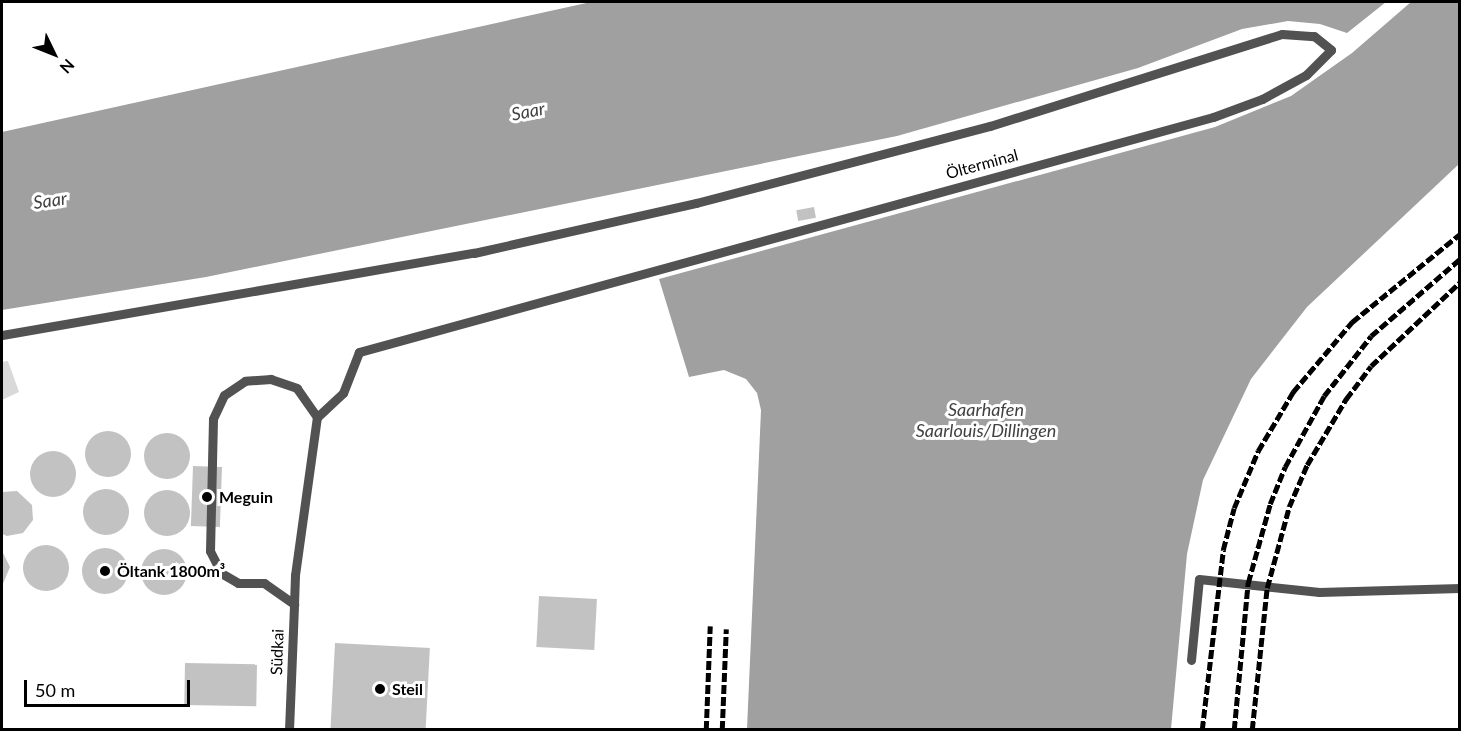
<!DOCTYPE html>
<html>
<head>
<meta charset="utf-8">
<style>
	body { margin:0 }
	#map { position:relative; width:1461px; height:731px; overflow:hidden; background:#fff; font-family:Lato,sans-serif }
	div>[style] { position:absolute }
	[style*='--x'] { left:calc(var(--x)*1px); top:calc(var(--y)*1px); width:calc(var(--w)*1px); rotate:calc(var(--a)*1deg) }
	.green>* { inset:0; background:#d9d9d9 }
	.water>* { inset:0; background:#a0a0a0 }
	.building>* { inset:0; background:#c2c2c2; transform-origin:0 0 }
	.round { border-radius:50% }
	.service>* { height:9px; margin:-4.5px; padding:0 4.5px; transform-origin:4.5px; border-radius:4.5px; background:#525252 }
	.rail>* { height:4.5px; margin-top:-2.25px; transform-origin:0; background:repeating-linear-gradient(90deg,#000 0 9px,transparent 0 12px) }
	.dots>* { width:16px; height:16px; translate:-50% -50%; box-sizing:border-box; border:3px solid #fff; border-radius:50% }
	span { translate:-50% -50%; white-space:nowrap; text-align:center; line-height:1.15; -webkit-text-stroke:6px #fff; paint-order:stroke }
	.street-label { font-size:16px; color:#000 }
	.poi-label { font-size:16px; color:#000; font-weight:700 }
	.left { translate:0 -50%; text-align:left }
	.water-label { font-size:18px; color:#414141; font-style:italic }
	.frame { position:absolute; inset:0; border:3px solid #000; pointer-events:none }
	.north { position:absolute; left:24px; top:24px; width:60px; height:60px; -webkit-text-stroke:4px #fff; paint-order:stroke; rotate:133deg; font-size:16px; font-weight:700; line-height:24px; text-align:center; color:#000 }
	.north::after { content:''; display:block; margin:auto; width:21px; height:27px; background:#000; clip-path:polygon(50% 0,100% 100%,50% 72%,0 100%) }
	.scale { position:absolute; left:24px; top:680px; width:166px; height:27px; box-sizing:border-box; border:3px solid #000; border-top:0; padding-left:8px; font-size:18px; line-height:21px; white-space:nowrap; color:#000; -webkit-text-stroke:4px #fff; paint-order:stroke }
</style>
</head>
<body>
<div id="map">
	<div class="green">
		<div style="clip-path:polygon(8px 361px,19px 392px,2px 400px,2px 362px)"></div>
	</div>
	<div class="water">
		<div style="clip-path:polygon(591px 2px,1386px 2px,1347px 33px,1320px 24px,1288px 21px,1242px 29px,1138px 68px,897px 136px,206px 277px,2px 310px,2px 132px)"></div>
		<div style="clip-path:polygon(1411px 2px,1459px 2px,1459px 164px,1307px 307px,1251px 379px,1203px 480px,1187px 554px,1171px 729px,747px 729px,761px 410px,757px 393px,746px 379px,724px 370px,689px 377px,659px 279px,1215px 127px,1291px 96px,1352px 53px)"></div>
	</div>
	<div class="building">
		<div style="left:814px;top:207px;width:11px;height:18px;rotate:80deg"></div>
		<div class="round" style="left:85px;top:431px;width:46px;height:46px"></div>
		<div class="round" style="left:144px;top:433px;width:46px;height:46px"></div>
		<div class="round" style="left:30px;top:451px;width:46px;height:46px"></div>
		<div style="left:193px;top:466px;width:29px;height:60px;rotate:2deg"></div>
		<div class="round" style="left:83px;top:489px;width:46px;height:46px"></div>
		<div class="round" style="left:144px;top:490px;width:46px;height:46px"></div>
		<div style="clip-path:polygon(17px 491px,32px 505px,33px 520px,23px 533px,7px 536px,2px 534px,2px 492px)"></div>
		<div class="round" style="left:23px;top:545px;width:46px;height:46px"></div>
		<div class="round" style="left:82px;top:548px;width:46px;height:46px"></div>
		<div class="round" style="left:141px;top:549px;width:46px;height:46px"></div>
		<div style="clip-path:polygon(2px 551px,10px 567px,2px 586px)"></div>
		<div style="left:539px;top:596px;width:58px;height:51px;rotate:3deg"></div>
		<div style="left:335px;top:643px;width:95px;height:87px;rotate:3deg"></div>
		<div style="left:185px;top:663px;width:72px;height:42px;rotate:1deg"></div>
	</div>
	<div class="service">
		<div style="--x:2;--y:335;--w:479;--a:-9.9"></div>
		<div style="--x:474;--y:253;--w:228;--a:-12.7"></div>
		<div style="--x:696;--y:203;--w:304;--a:-14.7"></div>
		<div style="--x:990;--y:126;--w:306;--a:-17.5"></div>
		<div style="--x:1282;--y:34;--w:32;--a:4"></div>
		<div style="--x:1314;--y:36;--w:22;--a:39"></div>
		<div style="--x:1331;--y:50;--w:35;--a:135"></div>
		<div style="--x:1306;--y:75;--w:50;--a:151.4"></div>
		<div style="--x:1262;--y:99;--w:52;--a:159.8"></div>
		<div style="--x:1213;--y:117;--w:886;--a:164.61"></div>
		<div style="--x:359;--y:352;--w:44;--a:111.3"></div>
		<div style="--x:343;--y:393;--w:35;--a:137"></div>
		<div style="--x:1191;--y:660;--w:81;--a:-84.4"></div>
		<div style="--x:1199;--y:579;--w:121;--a:6.2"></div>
		<div style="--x:1319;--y:592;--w:141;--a:-1.6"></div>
		<div style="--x:289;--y:730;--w:126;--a:-87.7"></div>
		<div style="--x:294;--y:604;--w:29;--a:-88"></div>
		<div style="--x:295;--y:575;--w:160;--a:-82.1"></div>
		<div style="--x:317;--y:417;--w:35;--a:-125"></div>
		<div style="--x:297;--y:388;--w:28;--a:-161"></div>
		<div style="--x:271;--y:379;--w:26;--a:176"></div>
		<div style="--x:245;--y:381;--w:25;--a:146"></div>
		<div style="--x:224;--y:395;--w:26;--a:115"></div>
		<div style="--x:213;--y:419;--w:132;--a:91.3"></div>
		<div style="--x:210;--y:551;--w:25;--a:63"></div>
		<div style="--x:221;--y:573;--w:20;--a:30"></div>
		<div style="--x:238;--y:583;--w:26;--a:0"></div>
		<div style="--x:264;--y:583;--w:37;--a:35"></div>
	</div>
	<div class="rail">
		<div style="--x:706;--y:730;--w:104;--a:-87.8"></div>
		<div style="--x:722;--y:730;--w:101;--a:-87.7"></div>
		<div style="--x:1202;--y:730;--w:181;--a:-83.3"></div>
		<div style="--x:1223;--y:550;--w:43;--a:-75.3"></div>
		<div style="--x:1234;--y:508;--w:62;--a:-67.2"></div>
		<div style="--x:1258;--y:451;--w:69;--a:-59.3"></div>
		<div style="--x:1293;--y:392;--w:92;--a:-49.9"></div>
		<div style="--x:1352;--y:322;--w:139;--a:-39.2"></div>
		<div style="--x:1234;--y:730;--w:148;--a:-84.6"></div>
		<div style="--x:1248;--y:583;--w:82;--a:-74.4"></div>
		<div style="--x:1270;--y:504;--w:40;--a:-68"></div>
		<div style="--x:1285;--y:467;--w:81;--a:-61.2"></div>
		<div style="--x:1324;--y:396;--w:76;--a:-51.9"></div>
		<div style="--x:1371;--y:336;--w:118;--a:-40.9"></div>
		<div style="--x:1252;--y:730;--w:143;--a:-84"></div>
		<div style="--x:1267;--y:588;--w:84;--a:-74.8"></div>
		<div style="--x:1289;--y:507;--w:46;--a:-66.8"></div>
		<div style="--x:1307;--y:465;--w:77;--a:-59.4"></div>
		<div style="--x:1346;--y:399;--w:41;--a:-52.9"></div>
		<div style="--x:1371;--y:366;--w:122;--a:-43.3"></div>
	</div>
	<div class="dots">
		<div style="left:207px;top:497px;background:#000"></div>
		<div style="left:105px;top:571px;background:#000"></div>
		<div style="left:380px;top:689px;background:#000"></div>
	</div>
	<div class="street-label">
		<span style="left:982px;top:164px;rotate:-15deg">Ölterminal</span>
		<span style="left:277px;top:652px;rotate:-88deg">Südkai</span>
	</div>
	<div class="poi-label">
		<span class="left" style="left:219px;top:497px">Meguin</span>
		<span class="left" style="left:117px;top:571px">Öltank 1800m³</span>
		<span class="left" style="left:392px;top:689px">Steil</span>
	</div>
	<div class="water-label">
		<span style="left:528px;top:111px;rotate:-11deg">Saar</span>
		<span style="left:50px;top:200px;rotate:-8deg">Saar</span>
		<span style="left:986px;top:420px">Saarhafen<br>Saarlouis/Dillingen</span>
	</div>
	<div class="frame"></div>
	<div class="north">N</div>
	<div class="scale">50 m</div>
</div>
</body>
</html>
